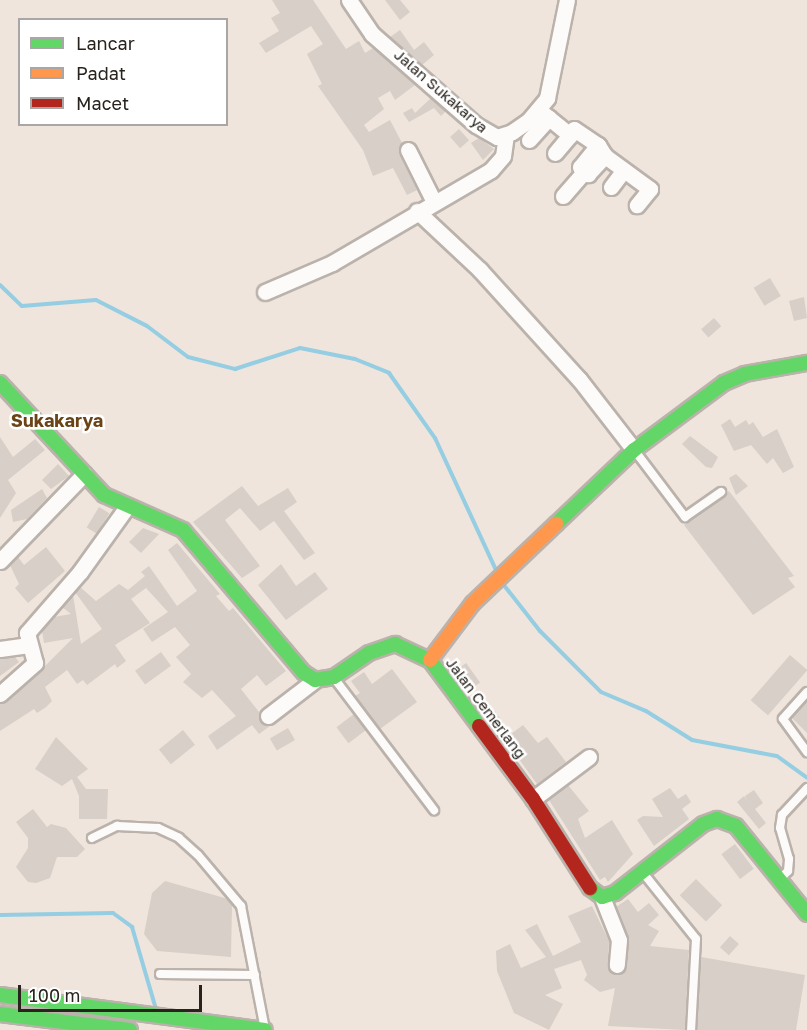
<!DOCTYPE html>
<html>
<head>
<meta charset="utf-8">
<style>
	body { margin:0 }
	#map { position:relative; width:807px; height:1030px; overflow:hidden; background:#efe5dc; font-family:"Golos Text",sans-serif }
	div>[style] { position:absolute }
	[style*='--x'] { left:calc(var(--x)*1px); top:calc(var(--y)*1px); width:calc(var(--w)*1px); rotate:calc(var(--a)*1deg) }
	.stream>* { height:4px; margin:-2px; padding:0 2px; transform-origin:2px; border-radius:2px; background:#95cde2 }
	.building>* { inset:0; background:#d7cfc8; transform-origin:0 0 }
	.roads { filter:drop-shadow(2px 0 #bab2ab) drop-shadow(-2px 0 #bab2ab) drop-shadow(0 2px #bab2ab) drop-shadow(0 -2px #bab2ab) }
	.lane>* { height:8px; margin:-4px; padding:0 4px; transform-origin:4px; border-radius:4px; background:#fdfbfa }
	.street>* { height:15px; margin:-7.5px; padding:0 7.5px; transform-origin:7.5px; border-radius:7.5px; background:#fdfbfa }
	.fast>* { height:14px; margin:-7px; padding:0 7px; transform-origin:7px; border-radius:7px; background:#63d668 }
	.slow>* { height:14px; margin:-7px; padding:0 7px; transform-origin:7px; border-radius:7px; background:#ff974d }
	.jam>* { height:14px; margin:-7px; padding:0 7px; transform-origin:7px; border-radius:7px; background:#b3261e }
	span { translate:-50% -50%; white-space:nowrap; text-align:center; line-height:1.15; -webkit-text-stroke:5px #fff; paint-order:stroke }
	.street-label { font-size:15px; color:#29231d }
	.quarter-label { font-size:18px; color:#6a4316; font-weight:700 }
	.legend { position:absolute; left:18px; top:18px; width:210px; height:108px; box-sizing:border-box; background:#fff; border:2px solid #a9a7a5; margin:0; padding:8px 10px; list-style:none; font-size:18px; color:#29231d }
	.legend li { display:flex; align-items:center; gap:12px; height:30px }
	.legend b { width:30px; border:2px solid #a9a7a5 }
	.scale { position:absolute; left:18px; top:985px; width:184px; height:27px; box-sizing:border-box; border:3px solid #29231d; border-top:0; padding-left:8px; font-size:18px; line-height:21px; white-space:nowrap; color:#29231d; -webkit-text-stroke:4px #fff; paint-order:stroke }
</style>
</head>
<body>
<div id="map">
	<div class="stream">
		<div style="--x:0;--y:285;--w:30;--a:44"></div>
		<div style="--x:22;--y:306;--w:74;--a:-4.6"></div>
		<div style="--x:96;--y:300;--w:57;--a:27"></div>
		<div style="--x:147;--y:326;--w:51;--a:37.1"></div>
		<div style="--x:188;--y:357;--w:49;--a:14.3"></div>
		<div style="--x:235;--y:369;--w:68;--a:-17.9"></div>
		<div style="--x:300;--y:348;--w:56;--a:11.3"></div>
		<div style="--x:355;--y:359;--w:37;--a:22"></div>
		<div style="--x:389;--y:373;--w:80;--a:54.7"></div>
		<div style="--x:435;--y:438;--w:148;--a:65.2"></div>
		<div style="--x:503;--y:584;--w:60;--a:51.8"></div>
		<div style="--x:540;--y:631;--w:86;--a:45"></div>
		<div style="--x:601;--y:692;--w:49;--a:22.9"></div>
		<div style="--x:646;--y:711;--w:54;--a:32.2"></div>
		<div style="--x:692;--y:740;--w:86;--a:10.7"></div>
		<div style="--x:777;--y:756;--w:37;--a:36"></div>
		<div style="--x:0;--y:915;--w:113;--a:-1"></div>
		<div style="--x:113;--y:913;--w:24;--a:36"></div>
		<div style="--x:132;--y:927;--w:85;--a:73.7"></div>
	</div>
	<div class="building">
		<div style="clip-path:polygon(272px 0,313px 0,346px 49px,359px 41px,365px 53px,373px 48px,415px 85px,395px 100px,390px 91px,378px 98px,384px 109px,364px 125px,369px 132px,390px 120px,402px 143px,399px 154px,417px 190px,407px 195px,393px 168px,373px 176px,363px 150px,318px 86px,322px 84px,307px 54px,323px 44px,311px 26px,266px 53px,259px 43px,279px 31px,271px 18px,280px 13px)"></div>
		<div style="clip-path:polygon(385px 0,400px 0,410px 12px,400px 20px)"></div>
		<div style="clip-path:polygon(400px 30px,414px 50px,424px 42px,434px 55px,422px 65px,390px 37px)"></div>
		<div style="clip-path:polygon(431px 98px,446px 111px,441px 116px,434px 108px,409px 122px,403px 113px,412px 108px,415px 113px)"></div>
		<div style="left:459px;top:129px;width:15px;height:12px;rotate:48deg"></div>
		<div style="clip-path:polygon(479px 138px,494px 149px,483px 160px,471px 143px)"></div>
		<div style="left:770px;top:278px;width:21px;height:19px;rotate:59deg"></div>
		<div style="clip-path:polygon(804px 297px,807px 318px,794px 321px,789px 301px)"></div>
		<div style="left:714px;top:318px;width:11px;height:17px;rotate:49deg"></div>
		<div style="clip-path:polygon(730px 419px,735px 427px,746px 420px,749px 425px,753px 422px,763px 437px,777px 429px,794px 467px,783px 473px,773px 458px,767px 464px,751px 445px,734px 451px,721px 425px)"></div>
		<div style="clip-path:polygon(690px 436px,718px 457px,712px 468px,706px 467px,682px 444px)"></div>
		<div style="clip-path:polygon(0 437px,13px 457px,35px 439px,45px 450px,8px 480px,16px 493px,0 518px)"></div>
		<div style="clip-path:polygon(58px 464px,69px 476px,51px 489px,42px 480px)"></div>
		<div style="clip-path:polygon(736px 474px,748px 486px,736px 495px,729px 478px)"></div>
		<div style="clip-path:polygon(242px 486px,258px 506px,288px 488px,297px 502px,284px 511px,315px 553px,304px 560px,274px 521px,260px 531px,240px 508px,225px 520px,260px 566px,242px 578px,193px 522px)"></div>
		<div style="clip-path:polygon(42px 489px,47px 498px,27px 519px,13px 522px,11px 510px)"></div>
		<div style="clip-path:polygon(729px 491px,794px 576px,788px 578px,795px 587px,753px 615px,684px 525px)"></div>
		<div style="left:99px;top:507px;width:12px;height:24px;rotate:31deg"></div>
		<div style="clip-path:polygon(143px 528px,159px 534px,141px 553px,129px 542px)"></div>
		<div style="clip-path:polygon(177px 543px,220px 594px,216px 596px,229px 611px,233px 608px,286px 671px,266px 686px,257px 675px,241px 689px,259px 712px,261px 722px,270px 726px,259px 734px,252px 725px,217px 750px,208px 736px,236px 716px,212px 690px,202px 698px,183px 682px,191px 674px,176px 657px,190px 645px,175px 627px,152px 642px,143px 629px,168px 612px,146px 588px,131px 599px,150px 623px,115px 645px,126px 661px,117px 668px,115px 664px,87px 685px,83px 680px,77px 684px,67px 670px,45px 687px,52px 701px,46px 707px,37px 713px,34px 709px,0 731px,0 704px,29px 682px,73px 638px,44px 643px,42px 631px,54px 617px,71px 614px,62px 607px,73px 595px,81px 644px,102px 629px,75px 592px,80px 587px,96px 601px,119px 584px,128px 590px,145px 576px,141px 572px,149px 566px,177px 606px,197px 591px,168px 550px)"></div>
		<div style="clip-path:polygon(46px 547px,65px 571px,28px 603px,15px 588px,19px 584px,10px 565px,18px 557px,24px 565px)"></div>
		<div style="clip-path:polygon(281px 564px,296px 586px,315px 572px,328px 589px,286px 620px,258px 585px)"></div>
		<div style="left:161px;top:652px;width:17px;height:32px;rotate:54deg"></div>
		<div style="left:790px;top:655px;width:23px;height:60px;rotate:41deg"></div>
		<div style="clip-path:polygon(15px 657px,19px 662px,0 676px,0 659px)"></div>
		<div style="left:466px;top:663px;width:24px;height:15px;rotate:54deg"></div>
		<div style="clip-path:polygon(392px 669px,417px 702px,380px 729px,355px 696px,360px 693px,351px 681px,364px 672px,372px 684px)"></div>
		<div style="clip-path:polygon(807px 701px,807px 733px,792px 718px)"></div>
		<div style="clip-path:polygon(495px 711px,511px 734px,523px 725px,538px 743px,547px 737px,566px 762px,537px 784px,488px 716px)"></div>
		<div style="left:354px;top:714px;width:20px;height:22px;rotate:53deg"></div>
		<div style="left:288px;top:728px;width:14px;height:21px;rotate:60deg"></div>
		<div style="left:183px;top:730px;width:19px;height:31px;rotate:51deg"></div>
		<div style="clip-path:polygon(56px 737px,88px 769px,77px 777px,86px 789px,108px 789px,107px 819px,79px 819px,79px 796px,72px 779px,62px 786px,35px 769px)"></div>
		<div style="clip-path:polygon(568px 785px,589px 811px,578px 819px,585px 838px,612px 820px,633px 854px,608px 882px,605px 877px,600px 880px,549px 800px)"></div>
		<div style="clip-path:polygon(670px 788px,678px 799px,686px 794px,691px 802px,682px 809px,689px 819px,654px 846px,637px 820px,643px 816px,663px 817px,652px 799px)"></div>
		<div style="clip-path:polygon(754px 790px,763px 803px,755px 809px,766px 823px,759px 829px,737px 802px,744px 796px,747px 800px,745px 796px)"></div>
		<div style="clip-path:polygon(33px 809px,47px 827px,51px 824px,66px 828px,85px 849px,77px 857px,57px 857px,50px 878px,36px 883px,28px 882px,16px 867px,28px 848px,28px 838px,16px 822px)"></div>
		<div style="left:735px;top:844px;width:31px;height:17px;rotate:53deg"></div>
		<div style="left:696px;top:879px;width:37px;height:23px;rotate:45deg"></div>
		<div style="clip-path:polygon(165px 881px,228px 899px,232px 905px,231px 957px,157px 951px,144px 934px,152px 893px)"></div>
		<div style="clip-path:polygon(628px 899px,638px 912px,649px 903px,659px 915px,648px 925px,659px 931px,650px 946px,689px 950px,685px 1030px,608px 1026px,615px 988px,600px 992px,584px 980px,587px 975px,581px 960px,554px 969px,562px 988px,545px 995px,563px 1004px,549px 1030px,514px 1013px,497px 971px,496px 951px,510px 944px,521px 968px,546px 957px,525px 930px,537px 924px,553px 956px,581px 942px,568px 916px,592px 906px,609px 941px,608px 969px,621px 974px,627px 966px,629px 940px,616px 907px)"></div>
		<div style="left:730px;top:936px;width:12px;height:15px;rotate:42deg"></div>
		<div style="clip-path:polygon(701px 957px,805px 975px,796px 1030px,697px 1030px)"></div>
	</div>
	<div class="roads">
		<div class="lane">
			<div style="--x:635;--y:451;--w:83;--a:52.9"></div>
			<div style="--x:685;--y:517;--w:44;--a:-34.8"></div>
			<div style="--x:334;--y:678;--w:166;--a:52.9"></div>
			<div style="--x:807;--y:692;--w:36;--a:132"></div>
			<div style="--x:783;--y:719;--w:41;--a:54"></div>
			<div style="--x:92;--y:838;--w:28;--a:-26"></div>
			<div style="--x:117;--y:826;--w:41;--a:2.8"></div>
			<div style="--x:158;--y:828;--w:23;--a:25"></div>
			<div style="--x:179;--y:838;--w:25;--a:42"></div>
			<div style="--x:198;--y:855;--w:67;--a:49.9"></div>
			<div style="--x:241;--y:906;--w:125;--a:79"></div>
			<div style="--x:644;--y:874;--w:83;--a:51.3"></div>
			<div style="--x:696;--y:939;--w:91;--a:93.1"></div>
			<div style="--x:781;--y:878;--w:10;--a:-45"></div>
			<div style="--x:788;--y:871;--w:12;--a:-85"></div>
			<div style="--x:789;--y:859;--w:32;--a:-106"></div>
			<div style="--x:780;--y:828;--w:13;--a:-81"></div>
			<div style="--x:782;--y:815;--w:37;--a:-47"></div>
			<div style="--x:160;--y:974;--w:95;--a:0.6"></div>
		</div>
		<div class="street">
			<div style="--x:349;--y:0;--w:41;--a:55.9"></div>
			<div style="--x:372;--y:34;--w:138;--a:41.2"></div>
			<div style="--x:476;--y:125;--w:24;--a:30"></div>
			<div style="--x:497;--y:137;--w:16;--a:-18"></div>
			<div style="--x:512;--y:132;--w:19;--a:-35"></div>
			<div style="--x:528;--y:121;--w:30;--a:-50"></div>
			<div style="--x:547;--y:98;--w:100;--a:-78.5"></div>
			<div style="--x:539;--y:110;--w:40;--a:39"></div>
			<div style="--x:570;--y:135;--w:7;--a:-56"></div>
			<div style="--x:574;--y:129;--w:29;--a:34"></div>
			<div style="--x:598;--y:145;--w:13;--a:58"></div>
			<div style="--x:605;--y:156;--w:56;--a:36.3"></div>
			<div style="--x:650;--y:189;--w:21;--a:129"></div>
			<div style="--x:529;--y:140;--w:30;--a:-48"></div>
			<div style="--x:598;--y:145;--w:28;--a:129"></div>
			<div style="--x:580;--y:167;--w:11;--a:41"></div>
			<div style="--x:588;--y:174;--w:25;--a:-47"></div>
			<div style="--x:408;--y:150;--w:58;--a:63.4"></div>
			<div style="--x:555;--y:153;--w:23;--a:-50"></div>
			<div style="--x:611;--y:187;--w:21;--a:-53"></div>
			<div style="--x:563;--y:196;--w:33;--a:-49"></div>
			<div style="--x:417;--y:211;--w:86;--a:43.1"></div>
			<div style="--x:480;--y:270;--w:147;--a:47.8"></div>
			<div style="--x:579;--y:379;--w:90;--a:52.2"></div>
			<div style="--x:265;--y:292;--w:73;--a:-23.4"></div>
			<div style="--x:332;--y:263;--w:184;--a:-30.3"></div>
			<div style="--x:491;--y:170;--w:18;--a:-49"></div>
			<div style="--x:503;--y:156;--w:21;--a:-82"></div>
			<div style="--x:0;--y:561;--w:121;--a:-46"></div>
			<div style="--x:0;--y:649;--w:29;--a:-8"></div>
			<div style="--x:0;--y:694;--w:47;--a:-41.5"></div>
			<div style="--x:35;--y:663;--w:31;--a:-105"></div>
			<div style="--x:27;--y:633;--w:81;--a:-49"></div>
			<div style="--x:80;--y:572;--w:79;--a:-54.3"></div>
			<div style="--x:268;--y:716;--w:59;--a:-37.5"></div>
			<div style="--x:533;--y:799;--w:70;--a:-36.9"></div>
			<div style="--x:602;--y:897;--w:46;--a:68.4"></div>
			<div style="--x:619;--y:940;--w:25;--a:95"></div>
		</div>
		<div class="fast">
			<div style="--x:0;--y:383;--w:153;--a:47.1"></div>
			<div style="--x:104;--y:495;--w:86;--a:23.9"></div>
			<div style="--x:183;--y:530;--w:187;--a:49.8"></div>
			<div style="--x:304;--y:673;--w:13;--a:32"></div>
			<div style="--x:315;--y:680;--w:19;--a:-9"></div>
			<div style="--x:334;--y:677;--w:42;--a:-34.4"></div>
			<div style="--x:369;--y:653;--w:28;--a:-19"></div>
			<div style="--x:395;--y:644;--w:38;--a:25"></div>
			<div style="--x:430;--y:660;--w:82;--a:53.4"></div>
			<div style="--x:556;--y:524;--w:108;--a:-43.5"></div>
			<div style="--x:634;--y:450;--w:112;--a:-36.7"></div>
			<div style="--x:724;--y:383;--w:23;--a:-23"></div>
			<div style="--x:745;--y:374;--w:63;--a:-10.1"></div>
			<div style="--x:590;--y:888;--w:15;--a:37"></div>
			<div style="--x:602;--y:897;--w:14;--a:-17"></div>
			<div style="--x:615;--y:893;--w:112;--a:-38.1"></div>
			<div style="--x:703;--y:824;--w:15;--a:-20"></div>
			<div style="--x:717;--y:819;--w:20;--a:20"></div>
			<div style="--x:736;--y:826;--w:113;--a:51.1"></div>
			<div style="--x:0;--y:995;--w:267;--a:7.5"></div>
			<div style="--x:0;--y:1014;--w:131;--a:7"></div>
		</div>
		<div class="slow">
			<div style="--x:430;--y:660;--w:71;--a:-53"></div>
			<div style="--x:473;--y:603;--w:115;--a:-43.6"></div>
		</div>
		<div class="jam">
			<div style="--x:479;--y:726;--w:91;--a:53.5"></div>
			<div style="--x:533;--y:799;--w:106;--a:57.4"></div>
		</div>
	</div>
	<div class="street-label">
		<span style="left:441px;top:91px;rotate:41deg">Jalan Sukakarya</span>
		<span style="left:486px;top:708px;rotate:53deg">Jalan Cemerlang</span>
	</div>
	<div class="quarter-label">
		<span style="left:57px;top:420px">Sukakarya</span>
	</div>
	<ul class="legend">
	<li><b style="height:8px;background:#63d668"></b>Lancar</li>
	<li><b style="height:8px;background:#ff974d"></b>Padat</li>
	<li><b style="height:8px;background:#b3261e"></b>Macet</li>
	</ul>
	<div class="scale">100 m</div>
</div>
</body>
</html>
